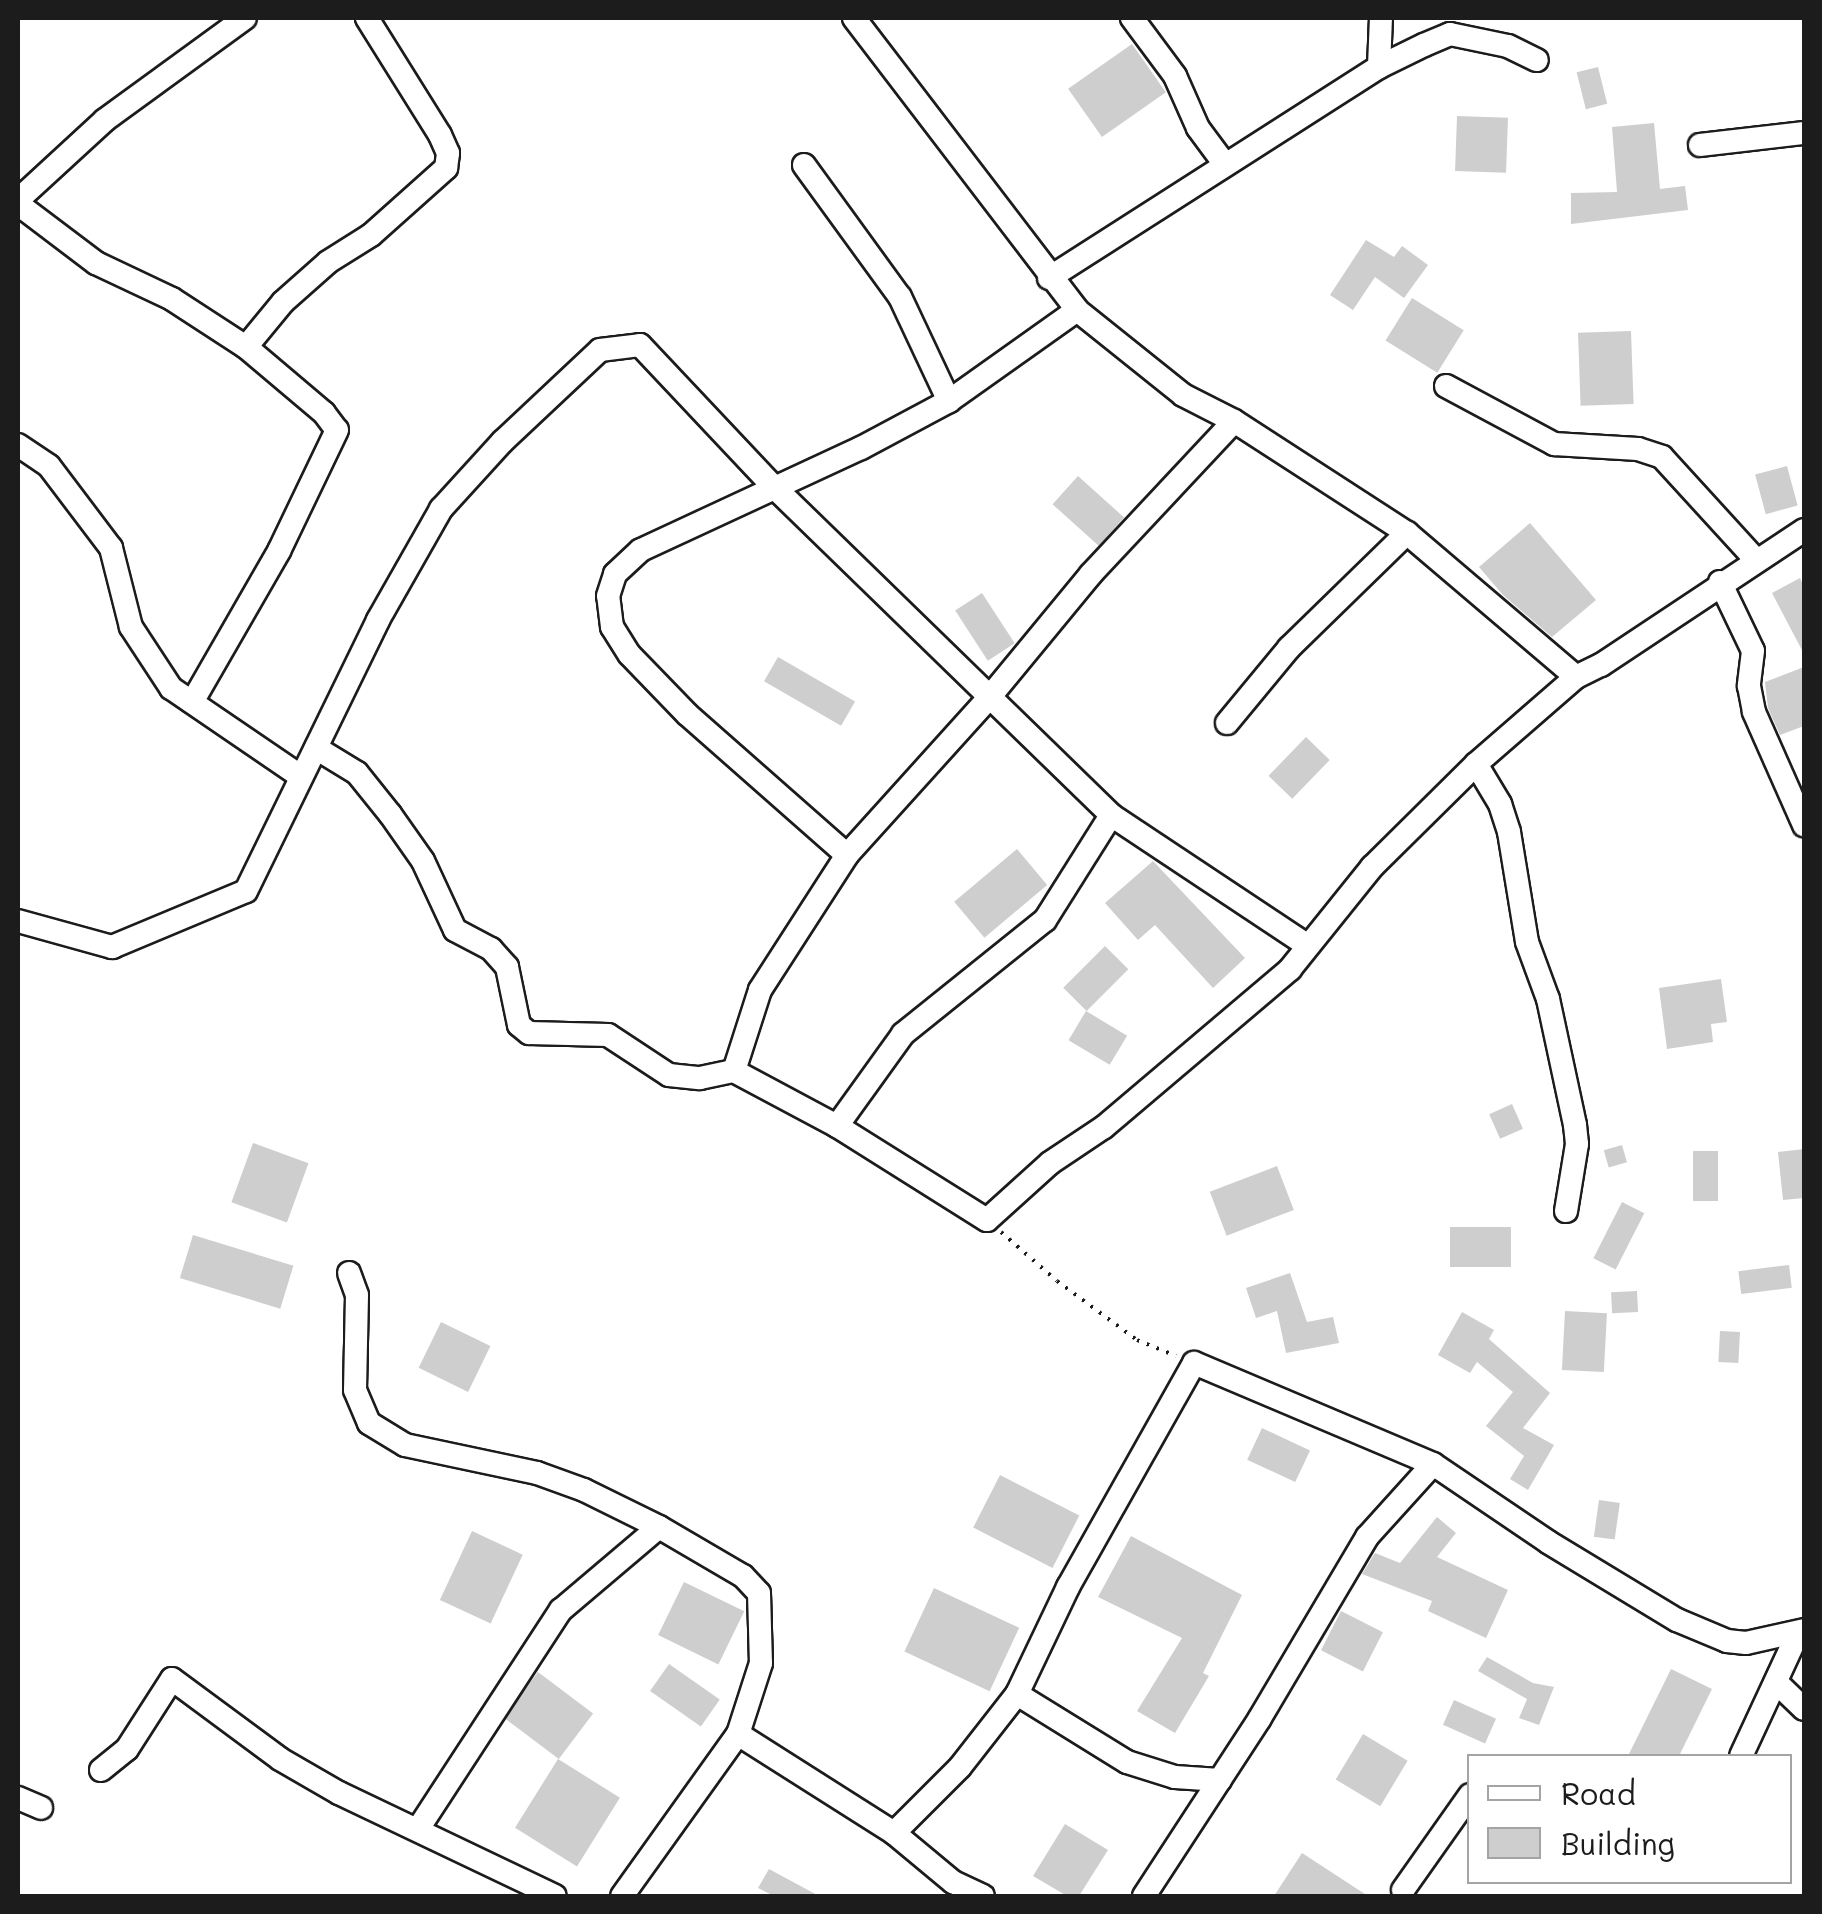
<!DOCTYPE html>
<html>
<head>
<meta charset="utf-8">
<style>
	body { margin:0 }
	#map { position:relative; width:1822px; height:1914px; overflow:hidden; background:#fff; font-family:Mali,sans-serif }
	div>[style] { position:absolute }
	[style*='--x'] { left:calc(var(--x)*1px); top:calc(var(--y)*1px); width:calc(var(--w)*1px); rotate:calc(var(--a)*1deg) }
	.building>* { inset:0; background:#cecece; transform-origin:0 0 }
	.path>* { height:4px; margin-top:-2px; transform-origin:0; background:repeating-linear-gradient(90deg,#1c1c1c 0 2.5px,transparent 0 10.5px) }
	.roads { filter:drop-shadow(2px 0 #1c1c1c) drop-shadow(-2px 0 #1c1c1c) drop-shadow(0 2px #1c1c1c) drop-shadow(0 -2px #1c1c1c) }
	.minor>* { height:22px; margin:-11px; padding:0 11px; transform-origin:11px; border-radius:11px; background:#fff }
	span { translate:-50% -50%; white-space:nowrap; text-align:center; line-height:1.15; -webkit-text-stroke:8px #fff; paint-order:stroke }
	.frame { position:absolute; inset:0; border:20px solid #1c1c1c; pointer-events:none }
	.legend { position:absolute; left:1467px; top:1754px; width:325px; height:130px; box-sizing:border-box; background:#fff; border:2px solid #a4a4a4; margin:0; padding:12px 18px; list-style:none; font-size:30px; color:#1c1c1c }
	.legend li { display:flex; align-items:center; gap:20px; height:50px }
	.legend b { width:50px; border:2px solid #a4a4a4 }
</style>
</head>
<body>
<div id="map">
	<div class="building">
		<div style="left:1132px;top:44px;width:59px;height:78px;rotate:55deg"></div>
		<div style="left:1598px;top:67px;width:38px;height:22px;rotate:76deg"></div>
		<div style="left:1457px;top:116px;width:51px;height:55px;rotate:2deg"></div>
		<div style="clip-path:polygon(1654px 123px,1660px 189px,1685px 186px,1688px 210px,1571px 224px,1571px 193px,1617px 192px,1612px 127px)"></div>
		<div style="clip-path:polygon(1366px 240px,1394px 257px,1402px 246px,1428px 265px,1404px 298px,1375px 277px,1353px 310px,1330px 295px)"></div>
		<div style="left:1412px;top:298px;width:61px;height:50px;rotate:32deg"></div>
		<div style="left:1631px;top:331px;width:73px;height:53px;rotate:88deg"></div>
		<div style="left:1787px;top:466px;width:41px;height:33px;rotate:75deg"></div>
		<div style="left:1078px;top:476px;width:62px;height:38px;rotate:42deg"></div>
		<div style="clip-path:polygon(1530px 523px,1596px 600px,1552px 637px,1503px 595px,1479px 567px)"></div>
		<div style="clip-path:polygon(1800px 578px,1804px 587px,1804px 654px,1772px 593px)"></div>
		<div style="left:982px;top:593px;width:60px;height:32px;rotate:57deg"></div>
		<div style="left:778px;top:657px;width:89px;height:28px;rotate:30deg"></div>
		<div style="clip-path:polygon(1804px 667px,1804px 726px,1780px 735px,1768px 708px,1765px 682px)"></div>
		<div style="left:1306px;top:737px;width:33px;height:54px;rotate:44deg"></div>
		<div style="left:1017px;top:849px;width:47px;height:82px;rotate:50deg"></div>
		<div style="clip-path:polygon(1153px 861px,1245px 958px,1213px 988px,1155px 925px,1138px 940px,1105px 903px)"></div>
		<div style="left:1105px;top:946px;width:33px;height:59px;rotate:45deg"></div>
		<div style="clip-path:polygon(1721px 979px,1727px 1022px,1711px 1024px,1713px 1042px,1667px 1049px,1659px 988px)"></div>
		<div style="left:1086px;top:1011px;width:48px;height:34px;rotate:31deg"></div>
		<div style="left:1512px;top:1104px;width:27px;height:25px;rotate:66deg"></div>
		<div style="left:253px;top:1143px;width:59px;height:63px;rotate:20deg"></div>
		<div style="left:1622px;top:1145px;width:18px;height:19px;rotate:74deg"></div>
		<div style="clip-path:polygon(1804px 1149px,1804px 1198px,1783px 1200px,1778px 1152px)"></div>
		<div style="left:1693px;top:1151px;width:25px;height:50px"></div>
		<div style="left:1277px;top:1166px;width:47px;height:72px;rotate:69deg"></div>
		<div style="left:1622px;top:1202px;width:25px;height:63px;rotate:27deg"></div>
		<div style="left:1511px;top:1227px;width:40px;height:61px;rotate:90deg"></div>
		<div style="left:193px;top:1235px;width:105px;height:45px;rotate:17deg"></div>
		<div style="left:1789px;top:1265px;width:23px;height:51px;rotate:83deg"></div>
		<div style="clip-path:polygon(1290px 1273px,1307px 1322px,1333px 1317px,1339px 1343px,1286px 1353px,1277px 1311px,1256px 1318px,1246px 1288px)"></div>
		<div style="left:1637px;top:1291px;width:21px;height:26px;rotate:87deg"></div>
		<div style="left:1565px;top:1311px;width:42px;height:59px;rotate:3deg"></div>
		<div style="clip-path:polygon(1462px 1312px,1494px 1330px,1489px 1339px,1550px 1393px,1523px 1428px,1554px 1445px,1528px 1490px,1510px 1479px,1524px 1456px,1486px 1426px,1513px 1392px,1477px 1362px,1470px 1373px,1438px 1355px)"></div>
		<div style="left:441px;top:1322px;width:55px;height:51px;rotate:26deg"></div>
		<div style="left:1720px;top:1331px;width:20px;height:31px;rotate:3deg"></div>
		<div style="left:1262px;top:1428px;width:53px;height:35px;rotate:25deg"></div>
		<div style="left:1000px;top:1475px;width:89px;height:59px;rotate:27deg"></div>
		<div style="left:1599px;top:1500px;width:21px;height:37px;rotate:8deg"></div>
		<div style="clip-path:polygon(1437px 1517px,1456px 1533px,1437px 1557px,1508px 1590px,1486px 1638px,1428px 1611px,1432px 1601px,1362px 1574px,1375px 1553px,1400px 1563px)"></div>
		<div style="left:472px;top:1531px;width:56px;height:76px;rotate:25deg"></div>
		<div style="clip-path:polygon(1131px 1536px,1242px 1595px,1203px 1673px,1209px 1676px,1175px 1733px,1137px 1711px,1182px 1638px,1098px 1597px)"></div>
		<div style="left:684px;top:1582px;width:67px;height:59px;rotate:26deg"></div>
		<div style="left:934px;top:1588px;width:94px;height:70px;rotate:25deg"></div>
		<div style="left:1341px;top:1611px;width:47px;height:44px;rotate:27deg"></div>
		<div style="clip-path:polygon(1487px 1657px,1533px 1683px,1554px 1687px,1539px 1725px,1519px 1718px,1527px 1699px,1478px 1671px)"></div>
		<div style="left:669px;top:1664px;width:62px;height:33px;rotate:35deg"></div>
		<div style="clip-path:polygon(1671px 1669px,1712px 1689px,1679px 1756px,1628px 1756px)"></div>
		<div style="left:538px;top:1672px;width:69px;height:57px;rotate:37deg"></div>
		<div style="left:1454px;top:1700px;width:46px;height:27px;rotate:24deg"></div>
		<div style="left:1363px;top:1734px;width:52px;height:53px;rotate:31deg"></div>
		<div style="left:558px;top:1759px;width:73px;height:81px;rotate:32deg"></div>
		<div style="clip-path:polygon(1065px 1824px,1108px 1850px,1079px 1896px,1067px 1896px,1033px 1876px)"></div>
		<div style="clip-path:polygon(1302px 1853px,1368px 1896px,1274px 1896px)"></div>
		<div style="clip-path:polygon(769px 1869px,819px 1896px,774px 1896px,758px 1888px)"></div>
	</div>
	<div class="path">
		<div style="--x:1001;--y:1232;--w:74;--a:41.2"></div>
		<div style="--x:1057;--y:1281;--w:99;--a:36.4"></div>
		<div style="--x:1137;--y:1340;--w:42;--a:22.3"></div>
	</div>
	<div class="roads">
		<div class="minor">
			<div style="--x:854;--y:18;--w:367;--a:52.6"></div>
			<div style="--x:1077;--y:310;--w:136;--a:38.7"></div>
			<div style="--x:1183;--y:395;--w:57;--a:27"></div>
			<div style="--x:1234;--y:421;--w:206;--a:32.9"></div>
			<div style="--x:1407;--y:533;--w:222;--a:40.4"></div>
			<div style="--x:1576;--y:677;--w:28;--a:-26"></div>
			<div style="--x:1601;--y:665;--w:244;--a:-33.6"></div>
			<div style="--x:1132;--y:18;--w:72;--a:53.4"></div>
			<div style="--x:1175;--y:76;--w:57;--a:66.1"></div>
			<div style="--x:1198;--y:128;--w:44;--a:53.4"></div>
			<div style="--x:1379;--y:67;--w:49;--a:-87.7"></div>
			<div style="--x:1700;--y:145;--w:105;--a:-6.6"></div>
			<div style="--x:804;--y:165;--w:163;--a:54"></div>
			<div style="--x:900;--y:297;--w:115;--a:64.8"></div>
			<div style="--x:18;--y:200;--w:118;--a:-42.6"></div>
			<div style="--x:105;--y:120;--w:173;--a:-36.1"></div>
			<div style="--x:18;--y:204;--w:98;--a:37.1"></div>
			<div style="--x:96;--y:263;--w:84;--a:25.3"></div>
			<div style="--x:172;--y:299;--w:88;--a:33"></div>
			<div style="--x:246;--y:347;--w:102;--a:40.2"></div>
			<div style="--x:324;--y:413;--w:21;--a:53"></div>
			<div style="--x:337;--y:430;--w:134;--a:115.6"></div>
			<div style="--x:279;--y:551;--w:174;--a:119.9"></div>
			<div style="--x:1049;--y:278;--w:392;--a:-32.6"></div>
			<div style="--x:1379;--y:67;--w:50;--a:-26.1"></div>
			<div style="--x:1424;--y:45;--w:28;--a:-23"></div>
			<div style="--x:1450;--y:34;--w:59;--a:11.7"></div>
			<div style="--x:1508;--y:46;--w:32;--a:26"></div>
			<div style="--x:246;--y:347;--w:58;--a:-50.6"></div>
			<div style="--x:283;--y:302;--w:60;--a:-41.6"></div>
			<div style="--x:328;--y:262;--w:51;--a:-32.1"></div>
			<div style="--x:371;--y:235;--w:101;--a:-41.8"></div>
			<div style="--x:446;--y:168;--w:15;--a:-82"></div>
			<div style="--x:448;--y:153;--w:20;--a:-114"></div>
			<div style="--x:440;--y:135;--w:138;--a:-122"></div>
			<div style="--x:1446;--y:386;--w:123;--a:28.2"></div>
			<div style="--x:1554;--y:444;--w:84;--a:3.4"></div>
			<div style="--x:1638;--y:449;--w:25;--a:18"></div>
			<div style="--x:1662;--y:457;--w:138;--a:47.6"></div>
			<div style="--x:18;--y:445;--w:37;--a:34"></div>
			<div style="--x:49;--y:466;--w:103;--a:52.9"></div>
			<div style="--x:111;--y:548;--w:81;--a:75.8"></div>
			<div style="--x:131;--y:627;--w:73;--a:56.7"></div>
			<div style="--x:171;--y:688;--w:156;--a:34.3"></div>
			<div style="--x:1720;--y:582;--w:76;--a:64.4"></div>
			<div style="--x:1753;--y:651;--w:35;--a:97"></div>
			<div style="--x:1749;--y:686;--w:26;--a:79"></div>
			<div style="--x:1754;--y:712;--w:124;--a:66.1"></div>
			<div style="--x:1227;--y:723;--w:97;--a:-50.4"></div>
			<div style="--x:1289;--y:648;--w:165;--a:-44.3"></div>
			<div style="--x:316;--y:748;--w:48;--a:31.4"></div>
			<div style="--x:357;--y:773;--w:53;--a:51.2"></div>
			<div style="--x:390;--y:814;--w:57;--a:54.9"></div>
			<div style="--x:423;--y:861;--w:76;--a:65.1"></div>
			<div style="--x:455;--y:930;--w:41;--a:27.8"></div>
			<div style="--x:491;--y:949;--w:24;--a:48"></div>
			<div style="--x:507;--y:967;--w:59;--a:78.3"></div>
			<div style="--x:519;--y:1025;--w:13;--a:39"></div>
			<div style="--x:529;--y:1033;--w:79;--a:1.5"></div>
			<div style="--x:608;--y:1035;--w:73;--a:33.3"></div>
			<div style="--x:669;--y:1075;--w:31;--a:6"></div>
			<div style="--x:700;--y:1078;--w:35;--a:-12"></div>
			<div style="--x:734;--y:1071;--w:117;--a:28.1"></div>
			<div style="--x:837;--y:1126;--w:177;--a:32.1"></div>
			<div style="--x:987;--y:1220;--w:85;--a:-42.1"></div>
			<div style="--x:1050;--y:1163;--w:65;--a:-33.7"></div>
			<div style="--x:1104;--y:1127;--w:244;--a:-40.3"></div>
			<div style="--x:1290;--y:969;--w:131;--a:-51.2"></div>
			<div style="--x:1372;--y:867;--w:146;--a:-44.7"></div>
			<div style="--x:1476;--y:764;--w:133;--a:-41"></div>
			<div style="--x:1476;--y:764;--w:47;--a:59"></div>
			<div style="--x:1500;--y:804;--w:29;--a:72"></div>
			<div style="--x:1509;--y:832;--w:111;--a:80.7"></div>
			<div style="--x:1527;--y:942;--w:61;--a:69.8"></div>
			<div style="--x:1548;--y:999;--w:129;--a:77.9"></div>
			<div style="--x:1575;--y:1125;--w:19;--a:84"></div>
			<div style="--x:1577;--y:1144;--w:68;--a:99.3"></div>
			<div style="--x:847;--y:855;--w:213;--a:-138.6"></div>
			<div style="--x:687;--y:714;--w:83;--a:-134"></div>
			<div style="--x:629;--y:654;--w:32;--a:-122"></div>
			<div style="--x:612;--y:627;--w:31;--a:-97"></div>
			<div style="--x:608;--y:596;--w:23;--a:-72"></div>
			<div style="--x:615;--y:574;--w:35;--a:-43"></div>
			<div style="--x:641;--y:550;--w:242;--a:-24.9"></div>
			<div style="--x:861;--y:448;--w:100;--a:-28.1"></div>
			<div style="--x:949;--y:401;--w:157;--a:-35.4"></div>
			<div style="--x:18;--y:921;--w:98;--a:15.5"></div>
			<div style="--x:112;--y:947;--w:145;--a:-22.7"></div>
			<div style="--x:246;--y:891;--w:301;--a:-64"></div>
			<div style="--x:378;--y:620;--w:128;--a:-60.4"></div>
			<div style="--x:441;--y:509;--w:91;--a:-47.7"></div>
			<div style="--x:502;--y:442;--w:134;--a:-43.2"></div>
			<div style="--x:600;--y:350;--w:40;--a:-7.1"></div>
			<div style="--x:640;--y:345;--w:194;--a:46.7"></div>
			<div style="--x:773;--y:486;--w:472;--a:44.2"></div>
			<div style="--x:1111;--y:815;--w:235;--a:33.6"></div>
			<div style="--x:734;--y:1071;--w:85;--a:-72.2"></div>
			<div style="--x:760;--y:990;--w:161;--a:-57.2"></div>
			<div style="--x:847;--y:855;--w:210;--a:-47.9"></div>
			<div style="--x:988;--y:699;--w:162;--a:-50.5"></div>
			<div style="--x:1091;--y:574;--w:209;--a:-46.9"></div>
			<div style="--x:837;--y:1126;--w:113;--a:-54.3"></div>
			<div style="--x:903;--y:1034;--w:182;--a:-38.8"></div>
			<div style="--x:1045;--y:920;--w:124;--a:-57.8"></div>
			<div style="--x:349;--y:1273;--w:23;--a:70"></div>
			<div style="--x:357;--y:1295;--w:95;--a:91.2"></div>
			<div style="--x:355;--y:1390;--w:36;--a:67"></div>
			<div style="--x:369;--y:1423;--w:42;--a:31.4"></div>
			<div style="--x:405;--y:1445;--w:135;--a:12"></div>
			<div style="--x:537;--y:1473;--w:50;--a:19.9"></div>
			<div style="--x:584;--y:1490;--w:84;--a:26.3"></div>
			<div style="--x:659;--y:1527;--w:97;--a:30.3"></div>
			<div style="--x:743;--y:1576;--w:23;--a:47"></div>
			<div style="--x:759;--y:1593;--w:70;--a:88.4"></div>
			<div style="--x:761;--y:1663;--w:75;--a:107.9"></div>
			<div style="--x:738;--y:1734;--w:199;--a:125.6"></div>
			<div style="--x:1776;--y:1682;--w:39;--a:44"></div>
			<div style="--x:1017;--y:1694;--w:129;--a:31.7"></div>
			<div style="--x:1127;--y:1762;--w:50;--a:17.4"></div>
			<div style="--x:1175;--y:1777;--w:45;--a:3.8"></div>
			<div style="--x:738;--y:1734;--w:185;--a:32.4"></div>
			<div style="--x:894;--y:1833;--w:77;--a:39.7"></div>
			<div style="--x:953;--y:1882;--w:33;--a:25"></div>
			<div style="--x:1741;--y:1756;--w:136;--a:-65.1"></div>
			<div style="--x:101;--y:1770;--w:33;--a:-39"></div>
			<div style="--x:127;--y:1749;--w:83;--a:-57.3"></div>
			<div style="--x:172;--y:1679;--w:134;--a:36.5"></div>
			<div style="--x:280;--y:1759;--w:68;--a:30"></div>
			<div style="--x:339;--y:1793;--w:239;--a:25.5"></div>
			<div style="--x:18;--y:1798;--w:25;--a:23"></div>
			<div style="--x:418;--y:1829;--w:262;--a:-56.9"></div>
			<div style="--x:561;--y:1610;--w:128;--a:-40.3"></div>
			<div style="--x:894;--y:1833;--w:93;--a:-45"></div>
			<div style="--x:960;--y:1767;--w:93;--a:-52"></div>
			<div style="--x:1017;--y:1694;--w:119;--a:-64.5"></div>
			<div style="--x:1068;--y:1587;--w:257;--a:-60.6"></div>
			<div style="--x:1194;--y:1363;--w:259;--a:22.9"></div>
			<div style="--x:1403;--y:1890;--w:116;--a:-54.8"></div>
			<div style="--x:1144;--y:1896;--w:212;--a:-56.9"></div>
			<div style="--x:1260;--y:1718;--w:210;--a:-59.4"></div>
			<div style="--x:1367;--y:1537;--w:98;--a:-47.9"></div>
			<div style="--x:1433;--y:1464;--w:139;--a:34.1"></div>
			<div style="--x:1548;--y:1542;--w:151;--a:31.2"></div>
			<div style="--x:1677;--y:1620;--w:54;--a:22.8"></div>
			<div style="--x:1727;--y:1641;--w:19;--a:6"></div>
			<div style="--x:1746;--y:1643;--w:59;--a:-12.6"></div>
		</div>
	</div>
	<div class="frame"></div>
	<ul class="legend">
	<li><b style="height:12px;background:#fff"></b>Road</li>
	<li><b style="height:28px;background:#cecece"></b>Building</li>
	</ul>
</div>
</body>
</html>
